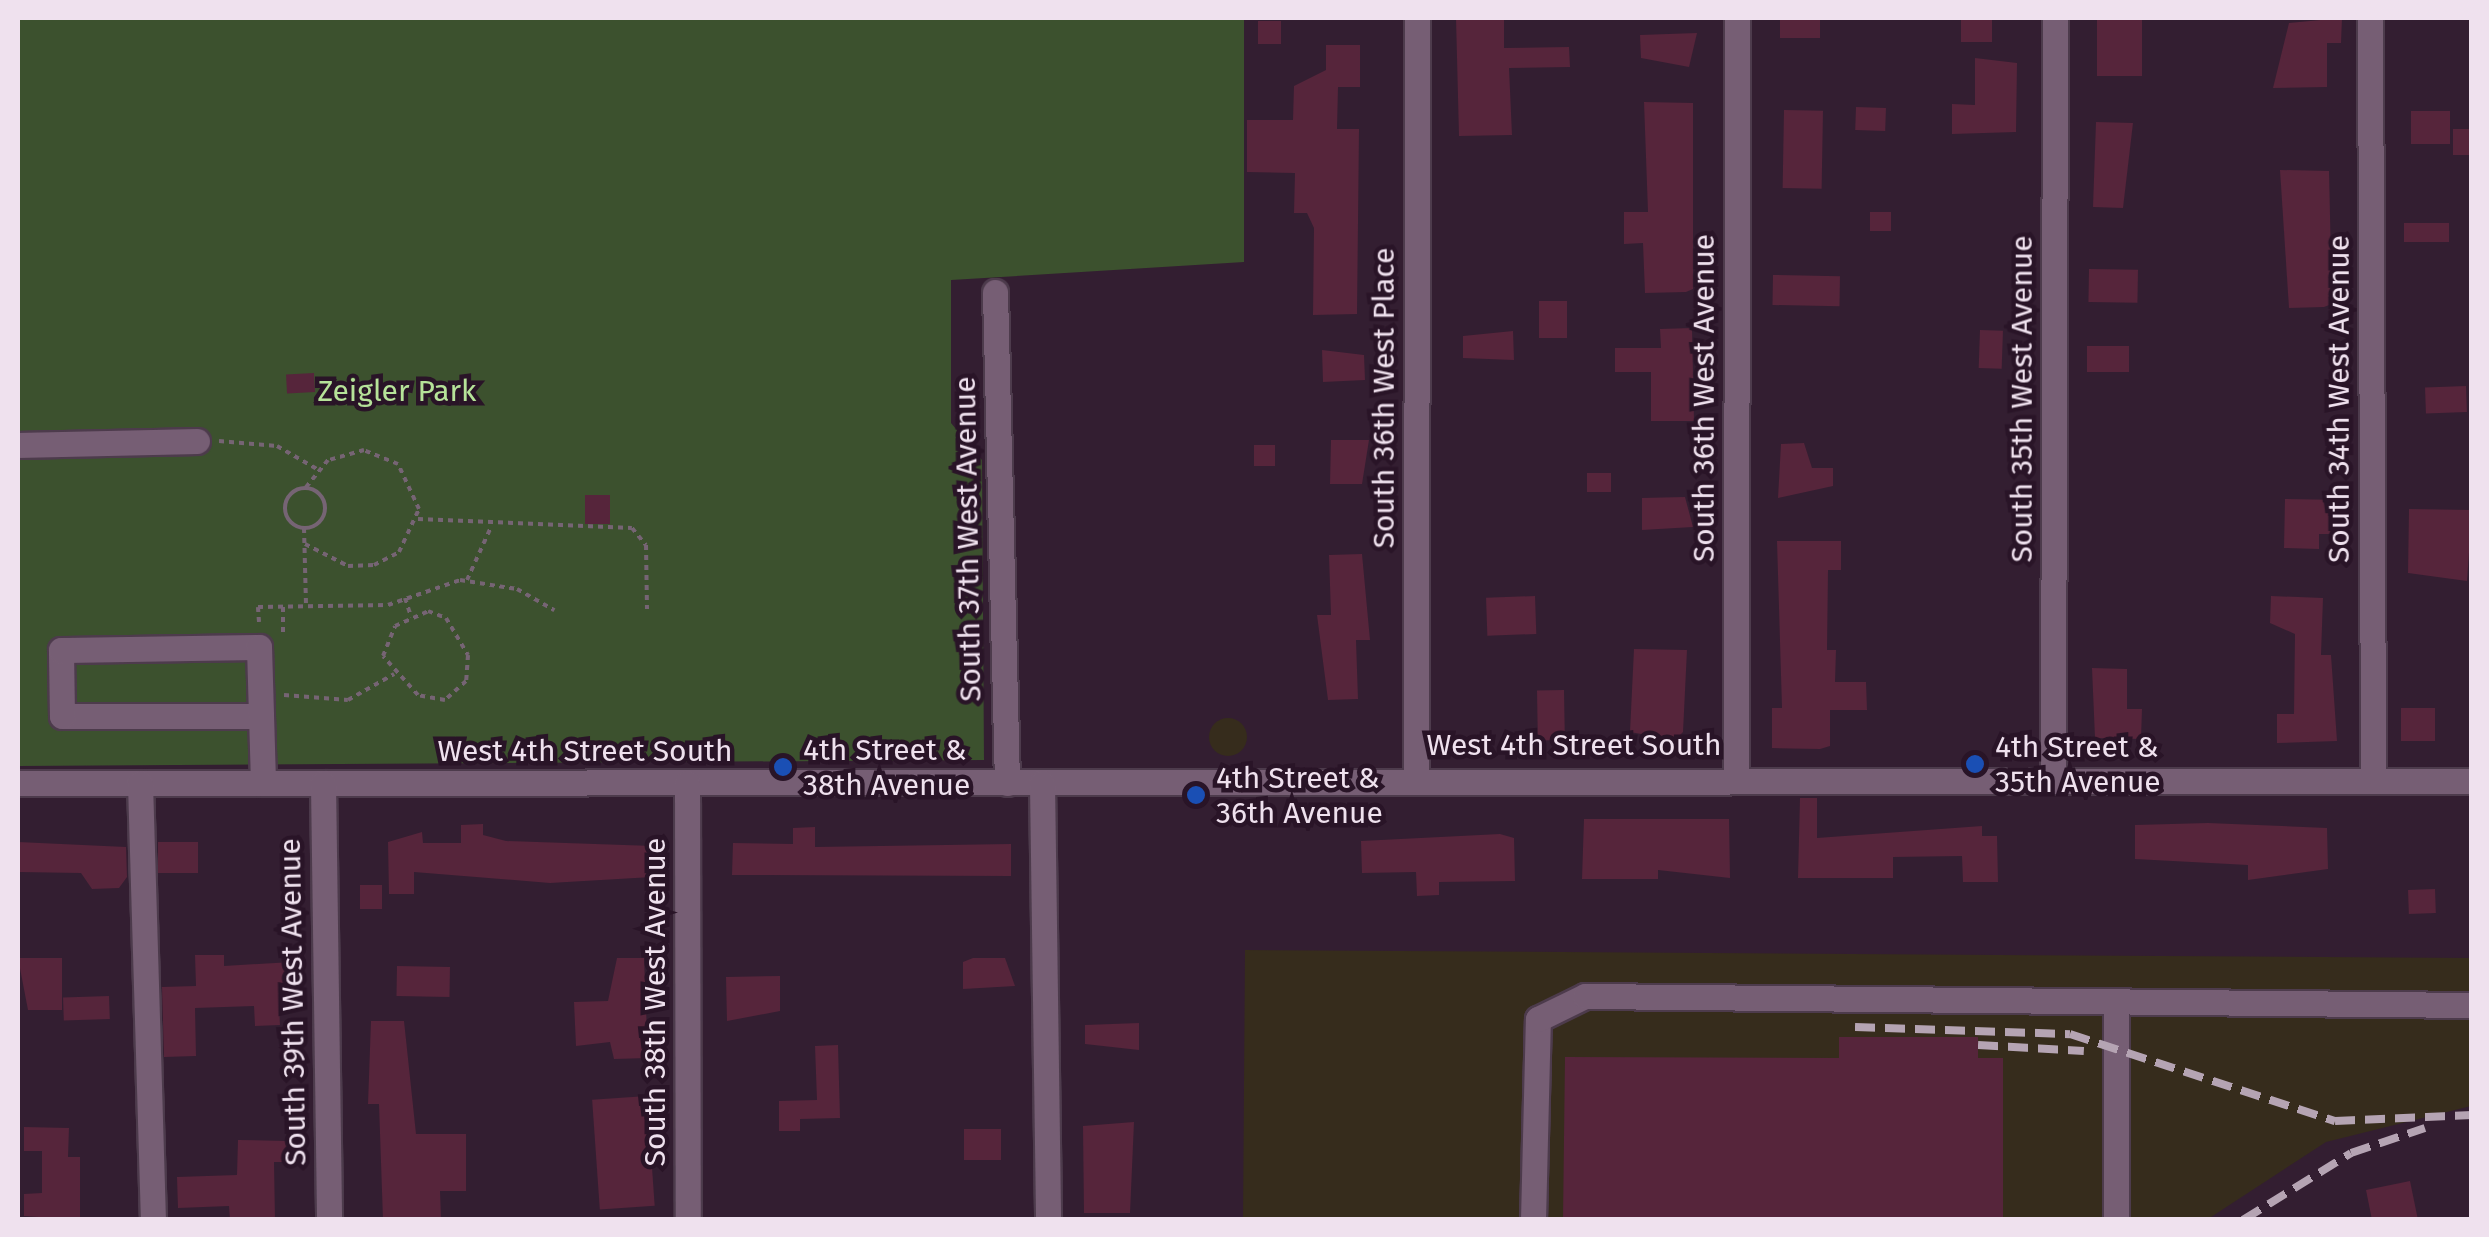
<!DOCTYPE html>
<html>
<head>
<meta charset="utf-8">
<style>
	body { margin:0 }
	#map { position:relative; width:2489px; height:1237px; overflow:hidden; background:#331e31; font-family:"Fira Sans",sans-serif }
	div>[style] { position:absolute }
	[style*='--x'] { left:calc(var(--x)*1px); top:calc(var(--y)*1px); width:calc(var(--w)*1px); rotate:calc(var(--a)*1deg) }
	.industrial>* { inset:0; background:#362c1c }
	.round { border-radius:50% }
	.green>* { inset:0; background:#3c512e }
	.building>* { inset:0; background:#56253b; transform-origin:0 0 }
	.path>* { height:4px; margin-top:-2px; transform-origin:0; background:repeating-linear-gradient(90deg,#766474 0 5px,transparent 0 10px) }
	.path>.ring { margin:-2px; padding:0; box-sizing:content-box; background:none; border:4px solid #766474; border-radius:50% }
	.roads { filter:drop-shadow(2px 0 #4d3b4c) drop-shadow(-2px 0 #4d3b4c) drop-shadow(0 2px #4d3b4c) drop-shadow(0 -2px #4d3b4c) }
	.minor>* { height:25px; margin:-12.5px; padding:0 12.5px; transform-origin:12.5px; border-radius:12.5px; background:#765e74 }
	.rail>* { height:8px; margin-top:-4px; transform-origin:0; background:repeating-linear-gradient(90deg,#b5a4b3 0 20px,transparent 0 30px) }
	.dots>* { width:28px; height:28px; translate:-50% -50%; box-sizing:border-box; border:5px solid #291427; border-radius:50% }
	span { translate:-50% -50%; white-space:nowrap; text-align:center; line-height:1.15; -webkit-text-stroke:9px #291427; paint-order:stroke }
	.park-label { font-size:30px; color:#b6e399 }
	.street-label { font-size:30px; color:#efe1ee }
	.poi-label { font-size:30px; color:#efe1ee }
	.left { translate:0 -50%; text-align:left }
	.frame { position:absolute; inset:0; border:20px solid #efe1ee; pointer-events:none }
</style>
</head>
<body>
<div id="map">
	<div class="industrial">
		<div class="round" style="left:1209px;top:718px;width:38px;height:38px"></div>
		<div style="clip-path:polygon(1245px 950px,2471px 958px,2471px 1106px,2326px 1142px,2208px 1219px,1243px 1220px)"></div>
	</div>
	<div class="green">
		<div style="clip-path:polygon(18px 18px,1244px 18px,1244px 262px,951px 280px,951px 423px,982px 460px,984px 760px,18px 766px)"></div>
	</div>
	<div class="building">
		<div style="clip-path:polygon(1456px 18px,1504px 18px,1504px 48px,1569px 47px,1570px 67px,1509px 68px,1512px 135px,1459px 136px)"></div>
		<div style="left:1780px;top:18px;width:40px;height:20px"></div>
		<div style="left:1961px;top:18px;width:31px;height:24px"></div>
		<div style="left:2097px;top:18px;width:45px;height:58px"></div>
		<div style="clip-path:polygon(2342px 18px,2341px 43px,2327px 43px,2327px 87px,2273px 88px,2289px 23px)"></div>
		<div style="left:1258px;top:21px;width:23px;height:23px"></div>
		<div style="clip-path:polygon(1697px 33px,1689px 67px,1641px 58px,1640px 35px)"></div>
		<div style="clip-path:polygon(1326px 45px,1360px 45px,1360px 87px,1338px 87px,1337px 129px,1359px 129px,1357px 314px,1313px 315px,1314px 228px,1307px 213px,1294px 213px,1295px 173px,1247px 172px,1247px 120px,1293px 120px,1294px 86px,1326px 70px)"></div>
		<div style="clip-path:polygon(1975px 58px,2017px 63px,2016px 132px,1952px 134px,1952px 104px,1975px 105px)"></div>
		<div style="clip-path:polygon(1644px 102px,1693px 103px,1693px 289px,1686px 292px,1645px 293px,1643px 243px,1624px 244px,1624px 212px,1648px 212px)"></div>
		<div style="left:1856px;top:107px;width:30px;height:23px;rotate:2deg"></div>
		<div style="left:1784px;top:110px;width:39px;height:78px;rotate:1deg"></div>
		<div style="left:2411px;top:111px;width:39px;height:33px"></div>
		<div style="clip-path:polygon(2096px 122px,2133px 123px,2123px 208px,2093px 207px)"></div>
		<div style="left:2453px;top:129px;width:19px;height:26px"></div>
		<div style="clip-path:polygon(2280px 170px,2329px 171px,2332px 304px,2324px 307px,2289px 308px)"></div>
		<div style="left:1891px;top:212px;width:19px;height:21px;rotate:90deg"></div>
		<div style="left:2449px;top:223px;width:19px;height:45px;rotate:90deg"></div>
		<div style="left:2089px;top:269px;width:49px;height:33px;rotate:1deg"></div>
		<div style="left:1773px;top:275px;width:67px;height:30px;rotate:1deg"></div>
		<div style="left:1539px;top:301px;width:28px;height:37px"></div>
		<div style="clip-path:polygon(1692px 328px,1694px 421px,1651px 421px,1651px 372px,1615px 372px,1615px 348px,1661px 348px,1660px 329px)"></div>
		<div style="left:1980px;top:330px;width:23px;height:38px;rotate:2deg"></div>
		<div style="clip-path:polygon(1513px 331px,1514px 360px,1463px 358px,1463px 336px)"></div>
		<div style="left:2087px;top:346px;width:42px;height:26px"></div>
		<div style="clip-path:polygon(1322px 350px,1364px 355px,1365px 380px,1323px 382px)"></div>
		<div style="left:314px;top:373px;width:19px;height:28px;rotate:87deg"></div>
		<div style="left:2466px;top:386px;width:26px;height:41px;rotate:88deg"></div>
		<div style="clip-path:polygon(1331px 440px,1369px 440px,1362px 484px,1330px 484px)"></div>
		<div style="clip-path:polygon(1804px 443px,1812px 468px,1833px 468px,1833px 486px,1778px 498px,1781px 444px)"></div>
		<div style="left:1254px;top:445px;width:21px;height:21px"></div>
		<div style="left:1587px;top:473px;width:24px;height:19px"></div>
		<div style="left:585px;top:495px;width:25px;height:29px"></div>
		<div style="clip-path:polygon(1685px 497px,1693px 527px,1642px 530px,1642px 498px)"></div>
		<div style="clip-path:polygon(2285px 499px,2343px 500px,2342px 534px,2319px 534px,2319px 549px,2284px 548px)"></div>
		<div style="clip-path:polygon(2409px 509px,2472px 510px,2467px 581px,2408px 573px)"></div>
		<div style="clip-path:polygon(1777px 541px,1841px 541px,1841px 570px,1828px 570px,1827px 650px,1836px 650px,1835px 682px,1866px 682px,1867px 710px,1830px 710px,1830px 746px,1820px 749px,1772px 748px,1772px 708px,1782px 708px)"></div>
		<div style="clip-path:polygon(1362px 554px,1370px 640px,1356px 640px,1358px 699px,1328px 700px,1317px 615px,1331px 615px,1329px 555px)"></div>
		<div style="left:1535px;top:596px;width:38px;height:49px;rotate:88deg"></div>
		<div style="clip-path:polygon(2271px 596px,2323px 598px,2321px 655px,2331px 655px,2337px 741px,2277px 743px,2277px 714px,2294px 714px,2295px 634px,2270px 623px)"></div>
		<div style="clip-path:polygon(1634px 649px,1687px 650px,1683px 732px,1675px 740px,1630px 732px)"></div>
		<div style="clip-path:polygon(2092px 668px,2127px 669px,2127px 709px,2142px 709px,2141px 739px,2095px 738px)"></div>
		<div style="left:1564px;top:690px;width:50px;height:27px;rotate:89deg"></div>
		<div style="left:2401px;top:708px;width:34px;height:33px"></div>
		<div style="clip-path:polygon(1800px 798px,1817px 798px,1817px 838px,1982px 826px,1982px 836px,1997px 836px,1998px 882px,1963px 882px,1962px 856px,1893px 857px,1893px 878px,1798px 878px)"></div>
		<div style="clip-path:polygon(1584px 819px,1729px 819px,1730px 878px,1658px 870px,1658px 879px,1582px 879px)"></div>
		<div style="clip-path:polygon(2208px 823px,2327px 828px,2328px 869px,2248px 880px,2248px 865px,2135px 859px,2135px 825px)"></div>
		<div style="clip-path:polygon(483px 824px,483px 835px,506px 841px,653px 846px,652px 877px,550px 883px,414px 872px,414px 894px,389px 894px,388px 842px,422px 832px,423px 843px,461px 843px,461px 825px)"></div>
		<div style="clip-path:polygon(815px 827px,815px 847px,1011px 844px,1011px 876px,732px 875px,733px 843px,793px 844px,793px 828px)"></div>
		<div style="clip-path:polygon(1500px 834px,1514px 838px,1515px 881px,1439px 882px,1439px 895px,1417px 896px,1416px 872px,1362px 873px,1361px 841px)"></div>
		<div style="clip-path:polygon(18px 842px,126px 847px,127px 877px,119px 888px,92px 889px,81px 873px,18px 872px)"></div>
		<div style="left:158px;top:842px;width:40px;height:31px"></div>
		<div style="left:360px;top:885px;width:22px;height:24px"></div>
		<div style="left:2435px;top:889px;width:24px;height:27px;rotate:88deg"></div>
		<div style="clip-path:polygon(195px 955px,224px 955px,224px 966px,292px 962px,293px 1006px,279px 1006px,280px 1025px,255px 1026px,254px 1006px,195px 1008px,196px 1056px,164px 1057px,162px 987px,196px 986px)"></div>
		<div style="clip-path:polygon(18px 958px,62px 958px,62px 1010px,28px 1010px)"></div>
		<div style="clip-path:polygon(617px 958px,644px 958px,648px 1058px,614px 1059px,610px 1042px,576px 1046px,574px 1002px,608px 1001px)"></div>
		<div style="clip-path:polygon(973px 958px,1005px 958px,1015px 986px,963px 989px,963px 962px)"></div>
		<div style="left:397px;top:966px;width:53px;height:30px;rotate:1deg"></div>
		<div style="clip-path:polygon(780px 976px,780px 1011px,727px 1021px,726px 977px)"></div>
		<div style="left:109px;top:996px;width:23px;height:46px;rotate:88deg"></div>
		<div style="clip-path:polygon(371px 1021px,404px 1021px,416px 1134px,466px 1134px,466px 1191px,440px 1191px,441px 1218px,383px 1220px,379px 1104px,368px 1104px)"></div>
		<div style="clip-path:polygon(1139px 1023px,1139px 1050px,1085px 1044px,1085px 1025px)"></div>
		<div style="clip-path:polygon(1839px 1037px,1978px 1037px,1978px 1058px,2003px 1058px,2003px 1220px,1563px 1220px,1565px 1057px,1839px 1058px)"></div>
		<div style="clip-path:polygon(838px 1045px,840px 1118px,800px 1119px,800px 1131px,779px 1131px,779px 1101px,817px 1100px,815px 1046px)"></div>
		<div style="left:647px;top:1096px;width:110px;height:55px;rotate:86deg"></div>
		<div style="clip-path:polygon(1134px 1122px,1130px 1213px,1084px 1213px,1083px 1126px)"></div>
		<div style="clip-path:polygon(24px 1127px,69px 1128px,68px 1157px,80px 1157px,80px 1220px,24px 1216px,24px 1194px,42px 1193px,42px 1151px,24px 1151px)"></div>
		<div style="left:964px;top:1129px;width:37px;height:31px"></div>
		<div style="clip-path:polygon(238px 1140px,287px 1141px,287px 1162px,274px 1162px,275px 1220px,230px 1220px,229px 1206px,178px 1208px,177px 1177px,237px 1175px)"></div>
		<div style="clip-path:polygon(2410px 1181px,2418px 1220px,2372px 1220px,2366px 1190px)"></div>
	</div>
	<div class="path">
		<div style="--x:219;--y:441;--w:58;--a:4.9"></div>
		<div style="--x:277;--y:446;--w:46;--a:29.9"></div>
		<div class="ring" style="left:285px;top:488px;width:36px;height:36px"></div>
		<div style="--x:418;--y:519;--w:214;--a:2.4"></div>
		<div style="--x:632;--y:528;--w:22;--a:51"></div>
		<div style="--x:646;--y:545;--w:64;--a:89.1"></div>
		<div style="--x:304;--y:528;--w:79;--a:88.5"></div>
		<div style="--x:305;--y:544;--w:48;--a:27.1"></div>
		<div style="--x:348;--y:566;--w:26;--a:-2"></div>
		<div style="--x:374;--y:565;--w:28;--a:-27"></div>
		<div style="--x:399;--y:552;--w:47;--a:-65.1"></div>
		<div style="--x:419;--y:509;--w:50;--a:-115"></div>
		<div style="--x:398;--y:464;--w:37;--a:-158"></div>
		<div style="--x:364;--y:450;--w:37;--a:164"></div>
		<div style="--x:328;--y:460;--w:36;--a:129"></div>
		<div style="--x:467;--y:580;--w:58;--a:-65.6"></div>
		<div style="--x:405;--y:598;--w:20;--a:72"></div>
		<div style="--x:283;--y:607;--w:29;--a:90"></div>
		<div style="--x:428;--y:611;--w:19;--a:21"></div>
		<div style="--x:446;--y:618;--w:43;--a:59.3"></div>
		<div style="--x:468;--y:655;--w:26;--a:94"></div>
		<div style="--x:466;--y:681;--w:28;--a:138"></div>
		<div style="--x:445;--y:700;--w:27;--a:-170"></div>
		<div style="--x:418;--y:695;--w:52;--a:-131.9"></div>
		<div style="--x:383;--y:656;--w:32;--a:-68"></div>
		<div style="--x:395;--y:626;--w:36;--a:-24"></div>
		<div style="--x:259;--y:622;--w:15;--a:-94"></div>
		<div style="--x:258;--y:607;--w:130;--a:-0.9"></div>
		<div style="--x:388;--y:605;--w:76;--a:-19.1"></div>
		<div style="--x:460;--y:580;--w:58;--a:9"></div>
		<div style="--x:517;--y:589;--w:43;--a:29.6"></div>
		<div style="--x:284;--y:695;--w:64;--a:4.5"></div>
		<div style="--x:348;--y:700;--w:53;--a:-29.5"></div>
	</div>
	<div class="roads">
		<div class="minor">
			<div style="--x:2370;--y:18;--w:763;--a:89.77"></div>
			<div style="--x:995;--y:292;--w:491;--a:88.6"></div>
			<div style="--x:18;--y:445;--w:179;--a:-1.3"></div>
			<div style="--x:261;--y:716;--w:199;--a:180"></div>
			<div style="--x:62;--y:716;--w:66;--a:-90.9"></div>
			<div style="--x:61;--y:650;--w:198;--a:-0.9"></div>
			<div style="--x:259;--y:647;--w:136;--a:88.3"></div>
			<div style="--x:1416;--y:778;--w:760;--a:-89.92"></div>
			<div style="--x:1736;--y:778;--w:760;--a:-89.92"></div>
			<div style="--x:2053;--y:780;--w:762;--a:-89.85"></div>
			<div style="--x:18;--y:783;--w:2454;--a:-0.05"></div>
			<div style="--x:140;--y:783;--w:437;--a:88.3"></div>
			<div style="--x:323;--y:783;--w:437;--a:89.2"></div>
			<div style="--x:687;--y:783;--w:437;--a:89.9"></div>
			<div style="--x:1042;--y:783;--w:437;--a:89.2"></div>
			<div style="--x:1533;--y:1220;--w:201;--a:-88.6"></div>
			<div style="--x:1538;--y:1019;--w:52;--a:-26.1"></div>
			<div style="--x:1585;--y:996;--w:887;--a:0.58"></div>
			<div style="--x:2116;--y:1220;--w:214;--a:-90"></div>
		</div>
	</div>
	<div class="rail">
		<div style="--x:1855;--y:1027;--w:215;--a:1.9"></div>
		<div style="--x:2070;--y:1034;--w:279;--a:18.2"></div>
		<div style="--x:2335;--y:1121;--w:137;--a:-2.5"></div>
		<div style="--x:1978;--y:1045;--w:106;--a:3.2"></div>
		<div style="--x:2243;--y:1220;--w:127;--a:-31.8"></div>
		<div style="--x:2351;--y:1153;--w:78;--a:-18.7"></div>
	</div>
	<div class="dots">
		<div style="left:1975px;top:764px;background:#1a4fb4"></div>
		<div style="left:783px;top:767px;background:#1a4fb4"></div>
		<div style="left:1196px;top:795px;background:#1a4fb4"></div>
	</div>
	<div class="park-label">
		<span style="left:397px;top:391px">Zeigler Park</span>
	</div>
	<div class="street-label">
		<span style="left:1384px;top:398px;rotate:-90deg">South 36th West Place</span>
		<span style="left:1704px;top:398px;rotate:-90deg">South 36th West Avenue</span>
		<span style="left:2022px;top:399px;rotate:-90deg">South 35th West Avenue</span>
		<span style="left:2339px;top:399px;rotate:-90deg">South 34th West Avenue</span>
		<span style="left:968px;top:539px;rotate:-91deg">South 37th West Avenue</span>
		<span style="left:1574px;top:745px">West 4th Street South</span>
		<span style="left:585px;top:751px">West 4th Street South</span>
		<span style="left:293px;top:1002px;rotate:-91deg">South 39th West Avenue</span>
		<span style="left:655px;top:1002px;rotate:-90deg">South 38th West Avenue</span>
	</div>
	<div class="poi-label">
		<span class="left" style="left:1995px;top:764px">4th Street &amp;<br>35th Avenue</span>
		<span class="left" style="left:803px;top:767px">4th Street &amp;<br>38th Avenue</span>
		<span class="left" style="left:1216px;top:795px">4th Street &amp;<br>36th Avenue</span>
	</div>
	<div class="frame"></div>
</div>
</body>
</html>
